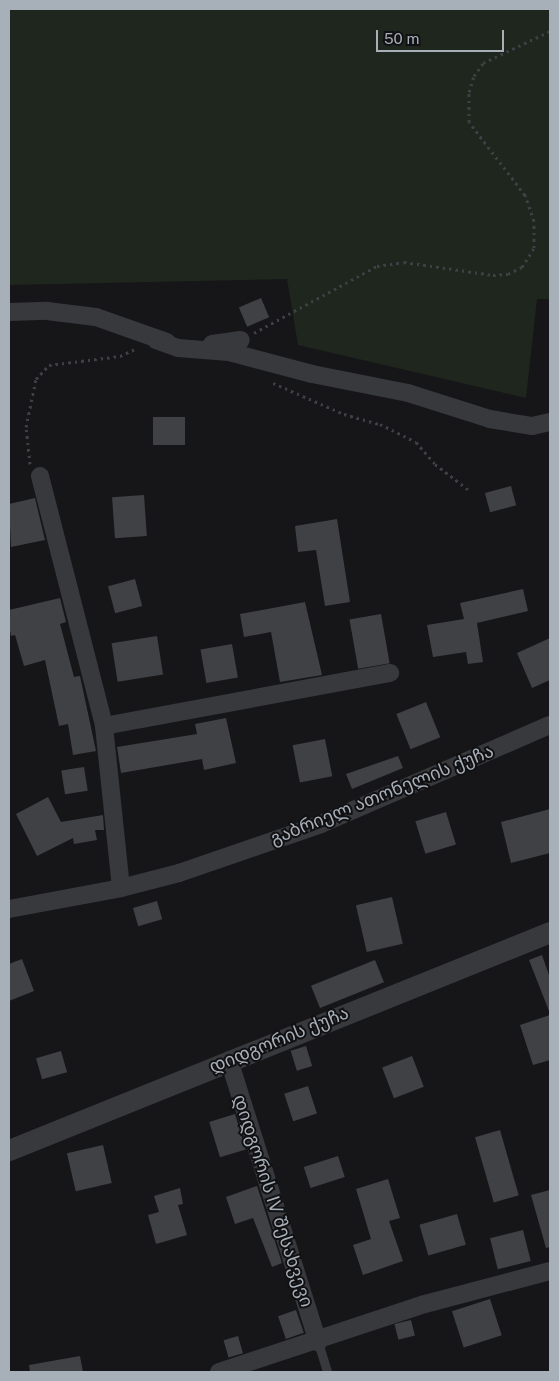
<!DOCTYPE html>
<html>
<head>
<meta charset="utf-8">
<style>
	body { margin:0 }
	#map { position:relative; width:559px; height:1381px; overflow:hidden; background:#161618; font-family:"Public Sans","Noto Sans Georgian",sans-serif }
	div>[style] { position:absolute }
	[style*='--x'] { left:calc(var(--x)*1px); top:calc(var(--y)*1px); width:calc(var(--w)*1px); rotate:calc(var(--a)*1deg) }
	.green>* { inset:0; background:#1e261e }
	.building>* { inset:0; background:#404145; transform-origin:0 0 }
	.path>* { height:3px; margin-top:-1.5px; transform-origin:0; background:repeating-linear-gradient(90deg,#3d4044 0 2.5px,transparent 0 6.5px) }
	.service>* { height:9px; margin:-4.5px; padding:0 4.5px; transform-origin:4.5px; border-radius:4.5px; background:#37393d }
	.minor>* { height:18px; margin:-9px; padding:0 9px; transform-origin:9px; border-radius:9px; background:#37393d }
	.tertiary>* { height:21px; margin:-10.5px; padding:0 10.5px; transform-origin:10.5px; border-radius:10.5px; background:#37393d }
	span { translate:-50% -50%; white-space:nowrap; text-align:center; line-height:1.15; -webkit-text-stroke:4px #111113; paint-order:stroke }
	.street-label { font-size:18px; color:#a7afb9 }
	.frame { position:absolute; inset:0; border:10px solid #a7afb9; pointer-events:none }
	.scale { position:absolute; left:376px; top:30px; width:128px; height:22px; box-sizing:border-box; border:2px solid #a7afb9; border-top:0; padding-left:6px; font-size:15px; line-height:18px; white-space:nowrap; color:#a7afb9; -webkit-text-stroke:4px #111113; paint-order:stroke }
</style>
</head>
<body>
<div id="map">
	<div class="green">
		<div style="clip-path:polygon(9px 9px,550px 9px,550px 299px,537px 299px,526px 398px,298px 345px,287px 279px,9px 285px)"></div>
	</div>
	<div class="building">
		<div style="left:261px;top:298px;width:21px;height:24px;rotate:67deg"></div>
		<div style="left:153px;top:417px;width:32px;height:28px"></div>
		<div style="left:511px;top:486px;width:20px;height:27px;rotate:75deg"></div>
		<div style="left:144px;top:495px;width:41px;height:32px;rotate:86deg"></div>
		<div style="clip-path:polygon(35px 498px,45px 540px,11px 547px,9px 504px)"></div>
		<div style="clip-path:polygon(337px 519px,350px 602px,325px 606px,316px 550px,298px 552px,295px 526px)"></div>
		<div style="left:135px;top:579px;width:28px;height:28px;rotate:75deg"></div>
		<div style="clip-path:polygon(523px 589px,528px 611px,477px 623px,483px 662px,468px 664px,466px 652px,433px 657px,427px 625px,464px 619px,460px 603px)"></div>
		<div style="clip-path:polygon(60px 598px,66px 622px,60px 624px,74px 677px,80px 676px,96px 751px,73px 755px,68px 724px,59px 726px,45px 660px,24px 666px,15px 635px,11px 636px,9px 626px,9px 610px)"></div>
		<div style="clip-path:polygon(305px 602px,322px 675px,280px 682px,271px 632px,244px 637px,240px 614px)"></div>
		<div style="left:381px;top:614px;width:50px;height:32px;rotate:80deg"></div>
		<div style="left:157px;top:636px;width:39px;height:46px;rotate:81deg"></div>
		<div style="clip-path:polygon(550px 638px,550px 680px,532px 688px,517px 653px)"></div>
		<div style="left:232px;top:644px;width:34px;height:32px;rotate:80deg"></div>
		<div style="left:426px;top:702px;width:38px;height:32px;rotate:68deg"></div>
		<div style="clip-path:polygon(226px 718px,236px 763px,204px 770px,202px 759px,121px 773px,117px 747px,197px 734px,195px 724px)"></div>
		<div style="left:325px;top:739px;width:38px;height:33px;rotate:79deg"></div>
		<div style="clip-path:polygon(398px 756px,403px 768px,352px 789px,346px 774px)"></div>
		<div style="left:84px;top:767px;width:24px;height:23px;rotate:81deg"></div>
		<div style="clip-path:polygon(48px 797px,61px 822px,103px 815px,104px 830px,95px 830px,97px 840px,74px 844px,73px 838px,37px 856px,16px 814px)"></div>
		<div style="clip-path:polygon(550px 809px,550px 853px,511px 863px,501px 822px)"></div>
		<div style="left:446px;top:812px;width:34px;height:32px;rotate:73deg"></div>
		<div style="left:392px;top:897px;width:48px;height:37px;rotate:77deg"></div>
		<div style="left:157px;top:901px;width:19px;height:25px;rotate:74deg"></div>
		<div style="clip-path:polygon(542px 955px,550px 978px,549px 1011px,529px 960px)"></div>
		<div style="clip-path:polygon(22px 959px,34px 991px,9px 1001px,9px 964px)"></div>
		<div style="left:375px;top:960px;width:24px;height:69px;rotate:68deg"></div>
		<div style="clip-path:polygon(550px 1015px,550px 1060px,533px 1065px,520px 1025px)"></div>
		<div style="left:306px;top:1046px;width:21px;height:16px;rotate:73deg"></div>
		<div style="left:61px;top:1051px;width:22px;height:26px;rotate:74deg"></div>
		<div style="left:412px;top:1056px;width:33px;height:32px;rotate:69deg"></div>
		<div style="left:308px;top:1086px;width:29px;height:25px;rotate:72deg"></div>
		<div style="left:235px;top:1114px;width:37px;height:27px;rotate:73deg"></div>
		<div style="left:500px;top:1130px;width:68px;height:26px;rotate:74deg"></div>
		<div style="left:103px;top:1145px;width:39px;height:37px;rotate:77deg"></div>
		<div style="left:338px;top:1156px;width:22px;height:36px;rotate:72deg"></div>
		<div style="clip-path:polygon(388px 1179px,400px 1218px,389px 1221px,403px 1261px,363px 1275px,353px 1245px,371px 1239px,356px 1189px)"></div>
		<div style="clip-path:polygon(257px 1186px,282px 1263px,272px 1267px,253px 1218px,235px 1224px,226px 1197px)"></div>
		<div style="clip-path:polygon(180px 1188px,183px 1204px,178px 1205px,187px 1235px,156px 1244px,148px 1215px,159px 1212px,154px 1196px)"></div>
		<div style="clip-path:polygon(550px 1190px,550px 1247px,546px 1248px,531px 1195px)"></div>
		<div style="left:457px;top:1214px;width:32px;height:39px;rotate:74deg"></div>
		<div style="left:523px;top:1230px;width:32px;height:34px;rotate:76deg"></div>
		<div style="left:490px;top:1299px;width:38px;height:40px;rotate:72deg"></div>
		<div style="left:296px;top:1310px;width:24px;height:19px;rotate:71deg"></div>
		<div style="left:411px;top:1320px;width:16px;height:17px;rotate:76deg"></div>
		<div style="left:238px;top:1336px;width:18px;height:15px;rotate:74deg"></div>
		<div style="clip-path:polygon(80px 1356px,83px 1372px,30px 1372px,29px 1365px)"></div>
	</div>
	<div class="path">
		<div style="--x:254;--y:333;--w:140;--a:-28.6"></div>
		<div style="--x:377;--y:266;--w:27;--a:-8"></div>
		<div style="--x:404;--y:262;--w:90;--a:8.3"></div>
		<div style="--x:493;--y:275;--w:15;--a:-4"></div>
		<div style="--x:508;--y:274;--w:16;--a:-27"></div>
		<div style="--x:522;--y:267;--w:22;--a:-58"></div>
		<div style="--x:534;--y:248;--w:27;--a:-90"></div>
		<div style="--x:534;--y:221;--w:28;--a:-109"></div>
		<div style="--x:525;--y:195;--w:92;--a:-127.5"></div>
		<div style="--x:469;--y:122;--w:30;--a:-90"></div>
		<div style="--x:469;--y:92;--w:17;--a:-73"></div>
		<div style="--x:474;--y:76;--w:16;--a:-55"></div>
		<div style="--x:483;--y:63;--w:74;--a:-25.5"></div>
		<div style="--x:273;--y:383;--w:77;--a:23.6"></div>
		<div style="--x:344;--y:414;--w:37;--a:16"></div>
		<div style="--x:380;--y:424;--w:40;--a:26.6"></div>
		<div style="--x:416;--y:442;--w:29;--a:49"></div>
		<div style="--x:435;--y:464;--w:44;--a:37.6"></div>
		<div style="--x:30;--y:464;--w:37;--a:-96"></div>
		<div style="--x:26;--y:427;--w:49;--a:-78.2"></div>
		<div style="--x:36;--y:379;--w:19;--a:-47"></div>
		<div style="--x:49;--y:365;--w:72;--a:-7.2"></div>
		<div style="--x:120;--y:356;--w:17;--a:-25"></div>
	</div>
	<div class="service">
		<div style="--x:318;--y:1342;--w:31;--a:73"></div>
	</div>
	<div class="minor">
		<div style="--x:9;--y:312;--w:38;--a:-2"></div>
		<div style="--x:47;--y:311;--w:49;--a:7"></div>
		<div style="--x:96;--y:317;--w:75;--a:19.4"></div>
		<div style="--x:156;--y:340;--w:23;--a:20"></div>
		<div style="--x:178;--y:348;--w:51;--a:4.5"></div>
		<div style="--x:229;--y:352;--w:86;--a:14.8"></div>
		<div style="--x:312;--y:374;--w:98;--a:11.2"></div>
		<div style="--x:408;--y:393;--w:86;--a:17.6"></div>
		<div style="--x:490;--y:419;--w:43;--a:9.5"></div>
		<div style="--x:532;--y:426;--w:18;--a:-13"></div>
		<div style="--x:212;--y:344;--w:29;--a:-8"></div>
		<div style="--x:40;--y:476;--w:258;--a:75.6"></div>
		<div style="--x:104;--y:726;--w:163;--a:84"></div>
		<div style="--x:104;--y:726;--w:291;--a:-10.5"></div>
		<div style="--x:9;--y:909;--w:114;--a:-10.6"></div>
		<div style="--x:121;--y:888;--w:60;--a:-14.5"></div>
		<div style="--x:179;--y:873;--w:150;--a:-19"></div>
		<div style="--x:321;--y:824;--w:249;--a:-23.4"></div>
		<div style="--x:229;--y:1060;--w:296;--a:72.5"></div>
		<div style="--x:219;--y:1372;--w:217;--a:-18.3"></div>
		<div style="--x:425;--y:1304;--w:129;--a:-14.8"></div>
	</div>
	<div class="tertiary">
		<div style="--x:9;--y:1150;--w:583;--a:-21.95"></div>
	</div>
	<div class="street-label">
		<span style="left:382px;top:795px;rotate:-22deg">გაბრიელ ათონელის ქუჩა</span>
		<span style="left:279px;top:1040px;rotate:-22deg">დიდგორის ქუჩა</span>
		<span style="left:273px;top:1201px;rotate:72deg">დიდგორის IV შესახვევი</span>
	</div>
	<div class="frame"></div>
	<div class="scale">50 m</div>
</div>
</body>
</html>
